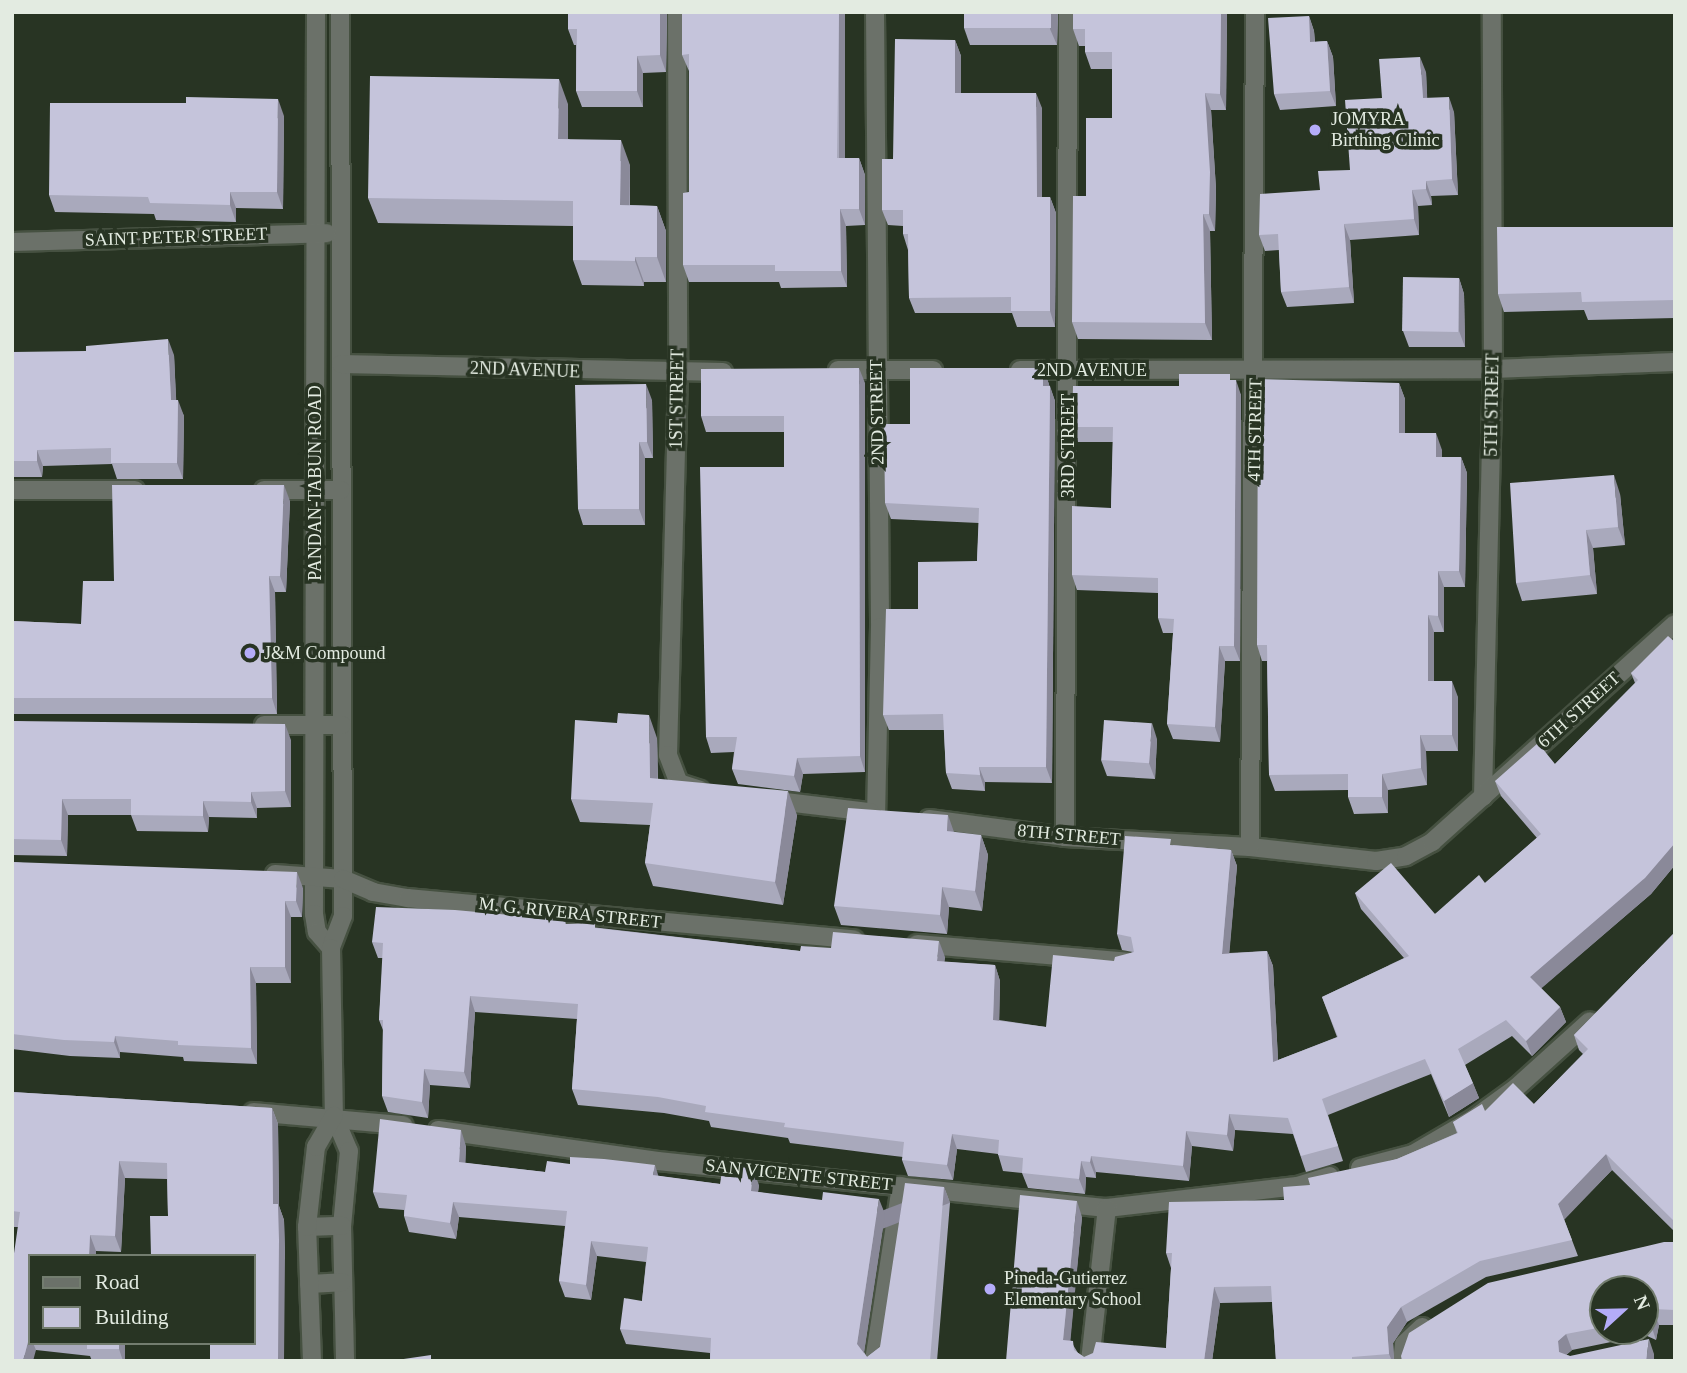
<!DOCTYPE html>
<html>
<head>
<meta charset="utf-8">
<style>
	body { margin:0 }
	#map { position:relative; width:1687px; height:1373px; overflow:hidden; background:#283423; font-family:"Times New Roman",serif }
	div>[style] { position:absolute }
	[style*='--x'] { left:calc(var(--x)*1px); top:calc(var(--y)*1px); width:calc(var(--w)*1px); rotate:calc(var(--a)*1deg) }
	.roads { filter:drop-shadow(2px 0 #465141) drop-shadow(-2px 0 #465141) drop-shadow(0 2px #465141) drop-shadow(0 -2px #465141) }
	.street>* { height:18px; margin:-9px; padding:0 9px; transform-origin:9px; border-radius:9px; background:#6b7169 }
	.wall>* { inset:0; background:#a9a9bc }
	.shaded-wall>* { inset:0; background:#8a8999; transform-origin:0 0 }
	.building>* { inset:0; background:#c5c4db; transform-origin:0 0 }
	.dots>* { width:19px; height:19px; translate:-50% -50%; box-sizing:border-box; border:4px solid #283423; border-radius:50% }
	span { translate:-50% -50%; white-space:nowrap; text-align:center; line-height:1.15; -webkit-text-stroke:7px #283423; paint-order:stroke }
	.poi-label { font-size:18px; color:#e3ebe1 }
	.left { translate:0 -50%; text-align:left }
	.street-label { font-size:18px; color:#e3ebe1 }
	.frame { position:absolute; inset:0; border:14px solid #e3ebe1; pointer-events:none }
	.legend { position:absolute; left:28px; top:1254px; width:228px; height:91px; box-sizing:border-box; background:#283423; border:2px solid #737d6f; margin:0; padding:9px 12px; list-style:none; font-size:21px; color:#e3ebe1 }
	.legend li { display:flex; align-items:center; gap:14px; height:35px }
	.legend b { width:35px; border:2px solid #737d6f }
	.north { position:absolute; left:1589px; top:1275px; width:70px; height:70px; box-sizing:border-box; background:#283423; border:2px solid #737d6f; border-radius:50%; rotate:68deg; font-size:19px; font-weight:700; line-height:28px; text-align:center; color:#e3ebe1 }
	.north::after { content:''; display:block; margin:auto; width:24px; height:32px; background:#b4acf9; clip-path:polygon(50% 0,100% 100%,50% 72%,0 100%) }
</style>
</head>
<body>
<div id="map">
	<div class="roads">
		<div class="street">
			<div style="--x:316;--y:12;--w:902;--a:90.13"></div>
			<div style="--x:314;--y:914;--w:18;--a:81"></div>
			<div style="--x:317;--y:932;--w:21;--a:49"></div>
			<div style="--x:340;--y:12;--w:904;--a:89.81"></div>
			<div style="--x:343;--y:916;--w:34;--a:111"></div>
			<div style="--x:331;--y:948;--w:168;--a:89"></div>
			<div style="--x:334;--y:1116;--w:38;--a:67"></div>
			<div style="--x:349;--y:1151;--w:75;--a:95.3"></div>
			<div style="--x:342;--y:1226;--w:135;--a:88.7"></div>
			<div style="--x:677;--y:12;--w:361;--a:89.8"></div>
			<div style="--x:678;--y:373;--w:382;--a:91.5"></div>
			<div style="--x:668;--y:755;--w:30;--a:69"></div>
			<div style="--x:679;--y:783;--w:22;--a:18"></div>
			<div style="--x:875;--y:12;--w:615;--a:89.53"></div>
			<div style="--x:880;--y:627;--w:185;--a:91.2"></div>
			<div style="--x:12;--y:242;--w:315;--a:-1.6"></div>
			<div style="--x:341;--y:364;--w:382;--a:1.2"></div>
			<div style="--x:838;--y:370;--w:95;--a:0"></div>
			<div style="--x:1020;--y:370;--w:473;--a:-0.1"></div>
			<div style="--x:1493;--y:369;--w:182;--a:-2.2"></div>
			<div style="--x:12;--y:490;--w:123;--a:0"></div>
			<div style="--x:264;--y:490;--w:77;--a:0"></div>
			<div style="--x:264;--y:725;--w:78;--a:0"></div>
			<div style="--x:1483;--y:797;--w:428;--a:-88.7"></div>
			<div style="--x:1493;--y:369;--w:357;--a:-90.2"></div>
			<div style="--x:769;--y:800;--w:102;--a:6.8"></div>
			<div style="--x:929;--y:819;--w:137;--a:7.5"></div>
			<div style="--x:1065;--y:837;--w:185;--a:3.1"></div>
			<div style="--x:1250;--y:847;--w:127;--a:6.3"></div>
			<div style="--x:1376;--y:861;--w:30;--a:-9"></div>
			<div style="--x:1406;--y:856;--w:30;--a:-28"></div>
			<div style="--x:1432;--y:842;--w:326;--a:-41.9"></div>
			<div style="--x:1065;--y:837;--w:825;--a:-89.79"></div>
			<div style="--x:1250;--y:847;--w:835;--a:-89.66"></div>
			<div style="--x:275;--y:874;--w:68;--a:4.2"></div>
			<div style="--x:343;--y:879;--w:33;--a:23"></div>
			<div style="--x:373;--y:892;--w:36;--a:10"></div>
			<div style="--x:408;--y:898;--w:448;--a:5.3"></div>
			<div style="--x:917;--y:944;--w:214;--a:4.8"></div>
			<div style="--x:253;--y:1112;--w:151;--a:5"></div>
			<div style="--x:438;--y:1130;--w:222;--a:8"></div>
			<div style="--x:658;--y:1161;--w:451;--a:6"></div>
			<div style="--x:1107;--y:1208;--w:191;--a:-6.6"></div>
			<div style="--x:1297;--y:1186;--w:34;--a:-17"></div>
			<div style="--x:1360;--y:1168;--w:55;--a:-14.8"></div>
			<div style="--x:1413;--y:1154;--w:69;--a:-30.3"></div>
			<div style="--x:1473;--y:1119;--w:54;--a:-36"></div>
			<div style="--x:1517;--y:1087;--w:98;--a:-42.1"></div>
			<div style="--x:307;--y:1227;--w:35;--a:-2"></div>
			<div style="--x:309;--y:1284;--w:33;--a:-3"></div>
			<div style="--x:312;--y:1361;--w:134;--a:-92.1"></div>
			<div style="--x:307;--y:1227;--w:81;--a:-83.6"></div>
			<div style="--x:316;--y:1147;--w:36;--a:-60"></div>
			<div style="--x:874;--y:1361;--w:177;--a:-81.2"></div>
			<div style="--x:1090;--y:1361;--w:154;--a:-83.7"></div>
			<div style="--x:1402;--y:1361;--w:17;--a:-83"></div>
			<div style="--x:1404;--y:1344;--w:25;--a:-43"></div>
		</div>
	</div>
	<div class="wall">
		<div style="clip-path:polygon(568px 12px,667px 12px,666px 72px,643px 73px,643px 107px,582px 107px,576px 91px,576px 45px,574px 45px,568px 29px)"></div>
		<div style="clip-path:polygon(682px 12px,845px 12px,843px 158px,859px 158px,865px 175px,865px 225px,846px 226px,847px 287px,781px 288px,779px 282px,689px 282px,683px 265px,689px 192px,689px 71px,682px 55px)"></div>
		<div style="clip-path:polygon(964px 12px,1058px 12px,1057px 45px,970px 45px,964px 28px)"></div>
		<div style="clip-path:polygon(1073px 12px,1227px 12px,1226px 110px,1211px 110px,1216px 189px,1215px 231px,1210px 231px,1212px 340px,1078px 339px,1072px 322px,1086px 196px,1112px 118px,1112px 69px,1091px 69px,1085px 52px,1085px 46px,1079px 46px,1073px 29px)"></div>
		<div style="clip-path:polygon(1309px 16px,1314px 31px,1315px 42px,1327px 41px,1333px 57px,1336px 106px,1280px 110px,1274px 94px)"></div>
		<div style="clip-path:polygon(955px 40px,961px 56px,961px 93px,1042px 108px,1042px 197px,1050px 197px,1056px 213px,1055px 327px,1017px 327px,1012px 313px,915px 313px,909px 298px,908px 250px,903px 234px,903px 226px,888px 225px,882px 210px,893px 159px)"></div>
		<div style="clip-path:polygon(1426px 72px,1427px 98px,1454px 112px,1458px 195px,1431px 196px,1432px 205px,1418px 206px,1419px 235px,1350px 240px,1354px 303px,1287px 307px,1281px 292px,1279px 250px,1265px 251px,1259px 235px,1320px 190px,1350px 170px,1382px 98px)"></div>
		<div style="clip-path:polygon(568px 104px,568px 139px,630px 165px,630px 205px,657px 206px,666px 231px,666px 282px,644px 282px,644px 286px,582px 285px,573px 260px,573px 226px,378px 223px,368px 198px)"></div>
		<div style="clip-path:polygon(284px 116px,283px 209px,236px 208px,236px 222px,156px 220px,154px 214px,55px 212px,49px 195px)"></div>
		<div style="clip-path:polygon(1675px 227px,1675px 318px,1588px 320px,1584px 310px,1504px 312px,1498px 294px)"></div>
		<div style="clip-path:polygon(1459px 278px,1464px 294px,1465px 347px,1409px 347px,1403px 331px)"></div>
		<div style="clip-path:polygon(12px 352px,174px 355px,176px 400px,184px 416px,183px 479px,117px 479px,112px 464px,43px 466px,42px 477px,12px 477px)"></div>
		<div style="clip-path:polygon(1043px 368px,1055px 401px,1052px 783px,985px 782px,985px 791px,952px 789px,946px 773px,944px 730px,889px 730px,883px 715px,918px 609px,977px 561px,979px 523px,891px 519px,885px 503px,910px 424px)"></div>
		<div style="clip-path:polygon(1232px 380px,1241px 395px,1240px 661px,1225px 661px,1220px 742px,1173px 739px,1167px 724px,1173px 633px,1163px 633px,1158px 618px,1158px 593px,1077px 590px,1072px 575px,1111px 508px,1113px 442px,1078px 442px,1072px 427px,1179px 386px)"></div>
		<div style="clip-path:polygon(865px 383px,865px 772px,803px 774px,800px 792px,738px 784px,732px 769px,734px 752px,711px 753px,706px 737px,784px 467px,784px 432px,706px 432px,701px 416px)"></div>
		<div style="clip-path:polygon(1399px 383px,1405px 399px,1405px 433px,1442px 450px,1442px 457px,1461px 457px,1467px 473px,1465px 587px,1444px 587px,1444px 632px,1434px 632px,1434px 681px,1458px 697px,1458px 751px,1426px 751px,1427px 785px,1388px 790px,1388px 813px,1354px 814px,1348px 797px,1348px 790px,1275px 791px,1269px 775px,1267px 661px,1262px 661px,1257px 645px)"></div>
		<div style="clip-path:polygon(652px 400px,653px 458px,645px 458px,645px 525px,583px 525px,578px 509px)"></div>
		<div style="clip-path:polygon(1620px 494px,1625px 545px,1593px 548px,1597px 594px,1522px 601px,1516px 583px)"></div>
		<div style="clip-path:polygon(290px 501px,286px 592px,275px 592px,277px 714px,12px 714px,12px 621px,81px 624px,114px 581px)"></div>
		<div style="clip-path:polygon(1675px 642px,1675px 865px,1651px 894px,1541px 988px,1560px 1007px,1566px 1022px,1532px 1056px,1512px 1036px,1465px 1065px,1479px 1098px,1449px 1117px,1431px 1074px,1328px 1115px,1343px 1161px,1306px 1172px,1293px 1134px,1235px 1130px,1233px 1151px,1192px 1146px,1189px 1181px,1096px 1172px,1096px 1178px,1086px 1177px,1085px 1194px,1028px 1188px,1022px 1173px,1003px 1171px,998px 1154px,957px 1149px,953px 1180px,908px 1176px,902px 1160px,903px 1157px,790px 1143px,788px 1138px,711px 1127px,709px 1121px,664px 1113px,578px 1105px,572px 1089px,577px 1019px,475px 1012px,470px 1088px,430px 1085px,428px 1118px,388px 1112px,382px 1096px,383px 1030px,379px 1020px,383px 958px,378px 958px,372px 942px,565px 920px,566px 924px,800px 951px,945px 957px,944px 962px,995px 965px,1000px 981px,999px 1020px,1046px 1027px,1114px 961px,1133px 952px,1122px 950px,1117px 934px,1173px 845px,1231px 850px,1237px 866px,1229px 953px,1267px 951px,1273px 966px,1278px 1060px,1337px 1037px,1322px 997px,1404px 958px,1361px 909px,1355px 893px,1435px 914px,1485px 883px,1537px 838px,1501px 796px,1495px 781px,1555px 764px,1635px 683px,1631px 673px)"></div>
		<div style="clip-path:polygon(12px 721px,291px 740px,291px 807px,257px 808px,257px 818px,209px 817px,208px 832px,137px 831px,131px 815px,68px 815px,67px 856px,12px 855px)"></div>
		<div style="clip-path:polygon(657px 738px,658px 779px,797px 815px,783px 905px,653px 886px,645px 863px,650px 825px,580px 822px,571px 799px)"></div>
		<div style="clip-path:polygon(1157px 739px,1155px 779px,1107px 776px,1101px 760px)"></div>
		<div style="clip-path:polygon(981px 835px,988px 855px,982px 911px,949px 907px,947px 934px,841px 925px,834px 906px)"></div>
		<div style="clip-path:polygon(12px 862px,303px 888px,302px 917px,291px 917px,291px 983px,256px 983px,257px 1064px,184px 1061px,183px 1057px,120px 1052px,120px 1058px,70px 1056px,12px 1049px)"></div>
		<div style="clip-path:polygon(1675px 932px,1675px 1232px,1612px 1170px,1564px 1219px,1578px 1256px,1486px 1277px,1407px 1322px,1393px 1343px,1394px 1361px,1276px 1361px,1272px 1302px,1220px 1303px,1212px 1361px,1006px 1361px,1082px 1217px,1070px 1340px,1078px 1353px,1084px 1357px,1166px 1348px,1171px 1268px,1166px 1253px,1284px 1200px,1310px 1185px,1397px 1159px,1457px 1133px,1453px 1122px,1485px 1111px,1534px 1104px,1583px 1054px,1579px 1050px,1574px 1035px)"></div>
		<div style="clip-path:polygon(12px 1092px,272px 1108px,278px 1124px,279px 1206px,284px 1220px,285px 1256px,254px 1343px,168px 1216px,167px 1179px,125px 1178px,121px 1252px,96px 1251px,96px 1256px,30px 1256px,30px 1343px,125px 1343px,125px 1361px,92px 1361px,90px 1356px,36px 1350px,12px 1361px,18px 1227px,12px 1227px)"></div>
		<div style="clip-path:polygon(466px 1146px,465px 1163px,545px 1172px,658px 1176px,720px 1184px,759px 1185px,758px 1192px,885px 1214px,864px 1352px,867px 1357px,880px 1347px,944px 1187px,950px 1203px,937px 1361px,710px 1361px,710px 1353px,626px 1344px,620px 1329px,642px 1301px,646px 1262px,597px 1256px,591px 1300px,565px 1297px,559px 1281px,565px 1226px,459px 1217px,456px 1239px,409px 1232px,404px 1216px,404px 1210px,379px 1208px,373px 1192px)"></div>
		<div style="clip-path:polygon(evenodd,1675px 1242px,1675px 1325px,1659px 1325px,1656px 1340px,1645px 1335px,1572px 1350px,1566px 1355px,1570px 1356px,1654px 1354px,1654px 1361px,1402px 1361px,1675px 1242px,1603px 1289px,1645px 1289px,1645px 1331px,1603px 1331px,1603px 1289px)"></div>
	</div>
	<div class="shaded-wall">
		<div style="clip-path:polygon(660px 12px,667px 12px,666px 72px,660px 55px)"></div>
		<div style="left:839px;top:12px;width:6px;height:146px"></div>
		<div style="clip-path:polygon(1051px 12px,1058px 12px,1057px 45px,1050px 29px)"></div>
		<div style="clip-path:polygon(1221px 12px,1227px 12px,1226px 110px,1220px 94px)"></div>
		<div style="clip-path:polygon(1309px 16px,1314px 31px,1316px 58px,1310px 42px)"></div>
		<div style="clip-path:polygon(955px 40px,961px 56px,961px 109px,955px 93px)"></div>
		<div style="clip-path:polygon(1327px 41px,1333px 57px,1336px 106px,1330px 91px)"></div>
		<div style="clip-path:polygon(637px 56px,643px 73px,643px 107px,637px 91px)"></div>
		<div style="clip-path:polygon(1420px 57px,1426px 72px,1428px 114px,1423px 98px)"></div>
		<div style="clip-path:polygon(559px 79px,568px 104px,568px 164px,558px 139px)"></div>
		<div style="clip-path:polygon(1036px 93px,1042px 108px,1042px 213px,1037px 197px)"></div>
		<div style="clip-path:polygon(1205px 93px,1211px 110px,1216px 189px,1215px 231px,1209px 214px)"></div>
		<div style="clip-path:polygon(1449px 97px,1454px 112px,1458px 195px,1452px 179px)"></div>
		<div style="clip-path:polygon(278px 99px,284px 116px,283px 209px,277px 192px)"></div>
		<div style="clip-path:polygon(621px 140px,630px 165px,629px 230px,620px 205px)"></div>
		<div style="clip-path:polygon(859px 158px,865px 175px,865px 225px,859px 209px)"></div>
		<div style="clip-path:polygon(1426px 181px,1431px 196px,1432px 205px,1426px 189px)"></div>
		<div style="clip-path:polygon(1412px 190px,1418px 206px,1419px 235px,1414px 219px)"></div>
		<div style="clip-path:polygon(230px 192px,236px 208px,236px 222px,230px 205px)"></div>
		<div style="clip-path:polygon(1050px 197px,1056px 213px,1055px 327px,1050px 311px)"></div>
		<div style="clip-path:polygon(657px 206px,666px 231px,666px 282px,657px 257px)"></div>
		<div style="clip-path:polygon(840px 209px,846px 226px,847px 287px,841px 271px)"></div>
		<div style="clip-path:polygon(1203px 214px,1210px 231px,1212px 340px,1205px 323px)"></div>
		<div style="clip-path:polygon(1344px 224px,1350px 240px,1354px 303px,1349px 287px)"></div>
		<div style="clip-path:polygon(635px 257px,644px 282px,644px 286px,635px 261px)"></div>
		<div style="clip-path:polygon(1459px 278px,1464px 294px,1465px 347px,1459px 331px)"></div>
		<div style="clip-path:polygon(168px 339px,174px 355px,177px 416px,171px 400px)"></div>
		<div style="clip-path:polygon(859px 368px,865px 383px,865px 772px,860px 756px)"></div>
		<div style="clip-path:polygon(1043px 368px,1049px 384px,1049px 401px,1043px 386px)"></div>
		<div style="clip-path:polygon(1236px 380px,1241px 395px,1240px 661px,1234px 646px)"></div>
		<div style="clip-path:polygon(1399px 383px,1405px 399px,1405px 450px,1399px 433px)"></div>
		<div style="clip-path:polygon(646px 384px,652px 400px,653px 458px,647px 442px)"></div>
		<div style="clip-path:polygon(1050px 386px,1055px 401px,1052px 783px,1046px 767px)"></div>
		<div style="clip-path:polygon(178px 400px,184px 416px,183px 479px,177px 463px)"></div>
		<div style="clip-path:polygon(1436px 433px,1442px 450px,1442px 473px,1436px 457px)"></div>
		<div style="clip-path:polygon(639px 442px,645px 458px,645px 525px,639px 509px)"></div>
		<div style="clip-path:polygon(37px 450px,43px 466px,42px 477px,37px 461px)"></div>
		<div style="clip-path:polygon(1461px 457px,1467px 473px,1465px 587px,1459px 571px)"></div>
		<div style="clip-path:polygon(1614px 475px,1620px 494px,1625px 545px,1618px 527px)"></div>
		<div style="clip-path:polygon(284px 485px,290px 501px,286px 592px,280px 576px)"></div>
		<div style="clip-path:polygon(1586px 530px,1593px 548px,1597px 594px,1590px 575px)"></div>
		<div style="clip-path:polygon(1438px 571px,1444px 587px,1444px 632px,1438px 616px)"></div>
		<div style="clip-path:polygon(269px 576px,275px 592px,277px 714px,272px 698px)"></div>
		<div style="clip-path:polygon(1428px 615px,1434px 632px,1434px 697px,1428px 681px)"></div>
		<div style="clip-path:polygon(1219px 646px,1225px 661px,1220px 742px,1215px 727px)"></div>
		<div style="clip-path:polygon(1452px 681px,1458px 697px,1458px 751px,1452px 735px)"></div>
		<div style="clip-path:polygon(649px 715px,657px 738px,658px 801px,650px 778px)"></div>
		<div style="clip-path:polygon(1152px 723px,1157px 739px,1155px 779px,1149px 763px)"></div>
		<div style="clip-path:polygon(285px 724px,291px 740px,291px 807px,285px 791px)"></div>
		<div style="clip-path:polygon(1420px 735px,1426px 751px,1427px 785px,1421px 768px)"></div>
		<div style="clip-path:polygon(797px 758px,803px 774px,800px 792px,794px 776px)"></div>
		<div style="clip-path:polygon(979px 767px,985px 782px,985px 791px,980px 775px)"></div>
		<div style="clip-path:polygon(1382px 774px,1388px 790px,1388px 813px,1382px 797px)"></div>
		<div style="clip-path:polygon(788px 791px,797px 815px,783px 905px,775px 882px)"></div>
		<div style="clip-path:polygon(251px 792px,257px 808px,257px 818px,251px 802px)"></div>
		<div style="clip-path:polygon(62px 799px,68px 815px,67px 856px,61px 840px)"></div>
		<div style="clip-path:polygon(203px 801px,209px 817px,208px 832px,203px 816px)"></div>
		<div style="clip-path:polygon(948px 815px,955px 835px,947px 831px)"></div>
		<div style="clip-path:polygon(981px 835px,988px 855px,982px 911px,975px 891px)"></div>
		<div style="clip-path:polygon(1675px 843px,1675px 865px,1651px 894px,1536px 993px,1530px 977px)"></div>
		<div style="clip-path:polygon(1231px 850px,1237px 866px,1228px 969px,1222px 954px)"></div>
		<div style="clip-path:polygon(297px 872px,303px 888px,302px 917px,296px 901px)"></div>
		<div style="clip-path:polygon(942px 887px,949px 907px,947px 934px,940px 915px)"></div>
		<div style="clip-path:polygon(285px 901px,291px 917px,291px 983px,285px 967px)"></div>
		<div style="clip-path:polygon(939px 941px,945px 957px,943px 977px,937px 961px)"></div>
		<div style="clip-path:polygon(1267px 951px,1273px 966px,1279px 1077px,1273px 1062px)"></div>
		<div style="clip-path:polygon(995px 965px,1000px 981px,999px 1035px,993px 1020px)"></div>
		<div style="clip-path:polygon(250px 967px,256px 983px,257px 1064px,251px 1048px)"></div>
		<div style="clip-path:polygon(470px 996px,475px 1012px,470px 1088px,464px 1072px)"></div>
		<div style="clip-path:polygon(1560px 1007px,1566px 1022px,1532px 1056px,1526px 1041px)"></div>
		<div style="clip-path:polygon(115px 1036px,120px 1052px,120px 1058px,114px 1042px)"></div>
		<div style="clip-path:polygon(424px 1069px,430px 1085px,428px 1118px,422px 1102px)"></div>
		<div style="clip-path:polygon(1473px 1083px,1479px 1098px,1449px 1117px,1444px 1101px)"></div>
		<div style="clip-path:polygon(272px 1108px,278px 1124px,279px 1206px,284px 1220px,285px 1256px,284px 1361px,278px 1361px,273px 1204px)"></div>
		<div style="clip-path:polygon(1229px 1114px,1235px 1130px,1233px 1151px,1227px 1135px)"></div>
		<div style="clip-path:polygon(461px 1130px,466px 1146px,465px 1178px,459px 1162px)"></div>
		<div style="clip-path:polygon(1186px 1131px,1192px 1146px,1189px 1181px,1183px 1166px)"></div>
		<div style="clip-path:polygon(952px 1134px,957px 1149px,953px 1180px,947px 1165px)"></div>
		<div style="clip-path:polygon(1606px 1154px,1612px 1170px,1564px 1220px,1558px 1204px)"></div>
		<div style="clip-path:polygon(1091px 1156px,1096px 1172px,1096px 1178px,1090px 1162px)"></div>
		<div style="clip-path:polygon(119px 1161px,125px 1178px,121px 1252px,115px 1236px)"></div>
		<div style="clip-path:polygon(1081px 1161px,1086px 1177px,1085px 1194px,1079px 1179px)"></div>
		<div style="clip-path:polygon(655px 1165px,660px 1181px,653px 1175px)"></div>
		<div style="clip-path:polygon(753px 1169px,759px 1185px,756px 1207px,751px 1191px)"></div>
		<div style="left:944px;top:1187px;width:17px;height:175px;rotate:69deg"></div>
		<div style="clip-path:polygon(879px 1199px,885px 1214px,863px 1359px,857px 1344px)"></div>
		<div style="clip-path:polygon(1077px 1201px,1082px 1217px,1069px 1356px,1063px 1340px)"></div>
		<div style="clip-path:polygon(453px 1202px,459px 1217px,456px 1239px,450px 1223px)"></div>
		<div style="clip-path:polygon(90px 1235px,96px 1251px,96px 1256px,89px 1256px)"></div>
		<div style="clip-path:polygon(591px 1241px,597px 1256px,591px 1300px,586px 1285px)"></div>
		<div style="clip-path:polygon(1214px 1287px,1220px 1303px,1212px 1361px,1204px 1361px)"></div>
		<div style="clip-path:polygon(1401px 1307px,1407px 1322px,1393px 1343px,1394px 1361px,1392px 1361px,1389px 1354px,1387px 1327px)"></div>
		<div style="clip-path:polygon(1653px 1309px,1659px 1325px,1656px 1340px,1651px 1325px)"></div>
		<div style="clip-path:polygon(30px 1334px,30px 1343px,33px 1343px,36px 1350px,33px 1361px,23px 1361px)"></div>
		<div style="clip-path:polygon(1566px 1334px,1572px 1350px,1564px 1357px,1559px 1352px,1558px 1341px)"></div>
		<div style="clip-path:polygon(1649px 1339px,1654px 1354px,1654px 1361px,1646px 1361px)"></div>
		<div style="clip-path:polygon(119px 1343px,125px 1343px,125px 1361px,123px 1361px,119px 1349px)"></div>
	</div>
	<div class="building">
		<div style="clip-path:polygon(568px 12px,660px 12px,660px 55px,637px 56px,637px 91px,576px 91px,577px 29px,568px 29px)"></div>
		<div style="clip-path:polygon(682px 12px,839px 12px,837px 158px,859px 158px,859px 209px,840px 209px,841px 271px,775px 271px,775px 265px,683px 265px,683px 193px,689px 192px,689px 54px,682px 55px)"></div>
		<div style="left:964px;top:12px;width:87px;height:16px"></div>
		<div style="clip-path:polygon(1073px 12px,1221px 12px,1220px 94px,1205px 93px,1210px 172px,1209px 214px,1203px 214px,1205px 323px,1072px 322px,1073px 196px,1086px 196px,1086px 118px,1112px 118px,1112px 52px,1085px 52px,1085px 29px,1073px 29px)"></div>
		<div style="clip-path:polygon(1309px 16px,1310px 42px,1327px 41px,1330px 91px,1274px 94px,1268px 18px)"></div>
		<div style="clip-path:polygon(895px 39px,955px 40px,955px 93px,1036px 93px,1037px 197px,1050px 197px,1050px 311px,1011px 311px,1011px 297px,909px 298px,908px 234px,903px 234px,903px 210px,882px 210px,882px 159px,893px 159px)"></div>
		<div style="clip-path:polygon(1420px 57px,1423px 98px,1449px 97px,1452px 179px,1426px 181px,1426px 189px,1412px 190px,1414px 219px,1344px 224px,1349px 287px,1281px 292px,1278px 234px,1259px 235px,1260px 194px,1320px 190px,1318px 171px,1350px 170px,1345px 100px,1382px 98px,1379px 59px)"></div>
		<div style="clip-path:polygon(370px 76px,559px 79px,558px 139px,621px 140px,620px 205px,657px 206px,657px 257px,635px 257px,635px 261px,573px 260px,573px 201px,368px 198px)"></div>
		<div style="clip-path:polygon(186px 97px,278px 99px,277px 192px,230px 192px,230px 205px,150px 203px,148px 197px,49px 195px,50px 103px,186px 103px)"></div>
		<div style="clip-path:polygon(1497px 227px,1675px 227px,1675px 300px,1582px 302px,1581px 292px,1498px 294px)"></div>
		<div style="left:1403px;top:277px;width:56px;height:54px;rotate:1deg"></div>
		<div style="clip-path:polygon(168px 339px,171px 400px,178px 400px,177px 463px,111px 463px,111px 448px,37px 450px,37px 461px,12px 461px,12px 352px,86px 351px,86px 346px)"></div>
		<div style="clip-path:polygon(859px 368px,860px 756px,797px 758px,794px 776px,732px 769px,737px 737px,706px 737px,700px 467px,784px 467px,784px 416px,701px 416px,701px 369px)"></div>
		<div style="clip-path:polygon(910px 368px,1043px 368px,1043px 386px,1050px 386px,1046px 767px,979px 767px,980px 775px,946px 773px,943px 714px,883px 715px,886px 609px,918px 609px,918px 562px,977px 561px,979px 508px,885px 503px,884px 424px,910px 424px)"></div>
		<div style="clip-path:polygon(1179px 374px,1230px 374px,1230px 380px,1236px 380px,1234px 646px,1219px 646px,1215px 727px,1167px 724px,1174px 619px,1158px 618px,1158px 578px,1072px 575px,1072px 506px,1111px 508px,1113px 427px,1072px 427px,1073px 386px,1179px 386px)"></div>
		<div style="clip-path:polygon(1258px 379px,1399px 383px,1399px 433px,1436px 433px,1436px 457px,1461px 457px,1459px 571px,1438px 571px,1438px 616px,1428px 615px,1428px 681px,1452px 681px,1452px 735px,1420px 735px,1421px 768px,1382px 774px,1382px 797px,1348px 797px,1348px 774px,1269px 775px,1267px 645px,1257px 645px)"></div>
		<div style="clip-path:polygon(646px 384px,647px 442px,639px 442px,639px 509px,578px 509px,575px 385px)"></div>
		<div style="clip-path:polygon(1614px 475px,1618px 527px,1586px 530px,1590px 575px,1516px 583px,1510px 483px)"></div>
		<div style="clip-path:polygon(112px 485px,284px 485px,280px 576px,269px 576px,272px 698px,12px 698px,12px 621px,81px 624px,83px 581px,114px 581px)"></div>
		<div style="clip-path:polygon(1668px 636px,1675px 642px,1675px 843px,1645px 878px,1530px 977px,1560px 1007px,1526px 1041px,1506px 1020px,1458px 1049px,1473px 1083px,1444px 1101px,1425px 1059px,1322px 1099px,1338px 1146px,1301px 1156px,1288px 1118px,1229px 1114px,1227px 1135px,1186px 1131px,1183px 1166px,1091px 1156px,1090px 1162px,1081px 1161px,1079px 1179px,1022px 1173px,1023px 1158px,998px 1155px,999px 1140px,952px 1134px,947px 1165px,902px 1160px,904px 1142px,784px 1127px,785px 1123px,705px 1112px,706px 1106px,658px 1097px,572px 1089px,578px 1004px,470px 996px,464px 1072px,424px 1069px,422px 1102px,382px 1096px,383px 1020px,379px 1020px,383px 943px,372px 942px,376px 907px,455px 910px,565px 920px,565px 924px,595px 923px,595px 928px,800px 951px,801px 946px,831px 948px,833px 932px,939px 941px,937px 961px,995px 965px,993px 1020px,1046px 1027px,1053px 955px,1114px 961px,1115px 957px,1134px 952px,1131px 937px,1117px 934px,1125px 836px,1171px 839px,1170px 845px,1231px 850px,1222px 954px,1267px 951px,1273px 1062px,1338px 1037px,1322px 997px,1409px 956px,1355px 893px,1391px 863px,1435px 914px,1479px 875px,1485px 883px,1541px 834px,1495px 781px,1538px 743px,1555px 764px,1638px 680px,1631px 673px)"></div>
		<div style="clip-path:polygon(618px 713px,649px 715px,650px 778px,788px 791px,775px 882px,645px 863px,653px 803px,571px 799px,575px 720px,617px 723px)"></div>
		<div style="left:1104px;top:720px;width:48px;height:40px;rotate:4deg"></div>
		<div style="clip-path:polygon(12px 721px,285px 724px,285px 791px,251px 792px,251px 802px,203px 801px,203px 816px,131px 815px,131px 799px,62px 799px,61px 840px,12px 839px)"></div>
		<div style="clip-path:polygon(848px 808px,948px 815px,947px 831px,981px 835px,975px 891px,942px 887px,940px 915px,834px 906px)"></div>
		<div style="clip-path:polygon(12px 862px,297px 872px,296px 901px,285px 901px,285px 967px,250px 967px,251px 1048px,178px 1045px,178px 1041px,115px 1036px,114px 1042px,64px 1040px,12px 1034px)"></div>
		<div style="clip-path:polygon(1675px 932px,1675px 1222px,1606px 1154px,1558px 1204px,1572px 1240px,1480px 1261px,1401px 1307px,1387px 1327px,1389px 1354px,1352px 1357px,1352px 1361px,1276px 1361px,1271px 1286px,1214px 1287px,1204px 1361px,1006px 1361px,1020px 1195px,1077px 1201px,1063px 1340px,1073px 1341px,1074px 1350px,1084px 1357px,1093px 1353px,1096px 1342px,1166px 1348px,1172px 1253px,1166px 1253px,1169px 1202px,1284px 1200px,1283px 1187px,1310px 1185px,1308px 1178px,1397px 1159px,1458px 1133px,1453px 1122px,1482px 1104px,1485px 1111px,1513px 1083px,1534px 1104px,1588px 1049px,1574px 1035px)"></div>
		<div style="clip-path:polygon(12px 1092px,272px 1108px,273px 1204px,278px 1204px,279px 1240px,278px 1361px,210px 1361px,210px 1343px,254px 1343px,254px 1256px,151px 1256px,150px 1216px,168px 1216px,167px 1163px,119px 1161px,115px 1236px,90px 1235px,89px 1256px,30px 1256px,30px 1334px,23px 1361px,12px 1361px,12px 1267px,20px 1212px,12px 1211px)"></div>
		<div style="clip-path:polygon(380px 1119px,461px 1130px,459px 1162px,545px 1172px,547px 1161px,570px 1164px,570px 1157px,604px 1159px,655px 1165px,653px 1175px,720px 1184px,723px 1165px,753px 1169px,751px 1191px,822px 1200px,823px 1192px,879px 1199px,857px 1344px,867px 1357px,880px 1347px,905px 1183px,944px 1187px,930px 1361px,710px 1361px,711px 1338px,620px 1329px,624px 1298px,642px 1301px,648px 1247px,591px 1241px,586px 1285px,559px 1281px,567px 1211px,453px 1202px,450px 1223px,404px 1216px,407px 1195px,373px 1192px)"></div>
		<div style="clip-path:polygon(1664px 1242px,1675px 1242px,1675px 1310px,1653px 1309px,1651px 1325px,1645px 1322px,1645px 1289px,1603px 1289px,1603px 1327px,1566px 1334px,1558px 1341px,1559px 1352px,1570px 1356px,1649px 1339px,1646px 1361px,1402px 1361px,1401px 1356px,1409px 1333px,1488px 1283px)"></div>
		<div style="left:87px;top:1343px;width:32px;height:6px"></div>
		<div style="clip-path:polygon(431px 1355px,431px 1361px,390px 1361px)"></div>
	</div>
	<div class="dots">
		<div style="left:1315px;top:130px;background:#b4acf9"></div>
		<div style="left:250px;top:653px;background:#b4acf9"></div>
		<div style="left:990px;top:1289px;background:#b4acf9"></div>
	</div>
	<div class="poi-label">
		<span class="left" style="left:1331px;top:130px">JOMYRA<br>Birthing Clinic</span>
		<span class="left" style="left:264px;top:653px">J&amp;M Compound</span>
		<span class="left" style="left:1004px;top:1289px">Pineda-Gutierrez<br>Elementary School</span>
	</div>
	<div class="street-label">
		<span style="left:176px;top:237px;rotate:-2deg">SAINT PETER STREET</span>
		<span style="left:525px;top:370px;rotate:2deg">2ND AVENUE</span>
		<span style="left:1092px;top:370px">2ND AVENUE</span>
		<span style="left:677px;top:399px;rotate:-89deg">1ST STREET</span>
		<span style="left:1492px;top:405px;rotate:-89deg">5TH STREET</span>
		<span style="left:877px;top:412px;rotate:-91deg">2ND STREET</span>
		<span style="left:1255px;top:430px;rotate:-89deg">4TH STREET</span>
		<span style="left:1068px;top:446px;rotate:-90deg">3RD STREET</span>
		<span style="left:315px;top:483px;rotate:-90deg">PANDAN-TABUN ROAD</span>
		<span style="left:1579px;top:710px;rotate:-42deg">6TH STREET</span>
		<span style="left:1069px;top:835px;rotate:5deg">8TH STREET</span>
		<span style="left:570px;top:913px;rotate:6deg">M. G. RIVERA STREET</span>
		<span style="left:799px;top:1175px;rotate:6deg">SAN VICENTE STREET</span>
	</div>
	<div class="frame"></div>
	<ul class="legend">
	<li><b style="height:9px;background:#6b7169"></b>Road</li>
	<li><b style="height:19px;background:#c5c4db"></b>Building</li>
	</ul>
	<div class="north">N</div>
</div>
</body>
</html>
